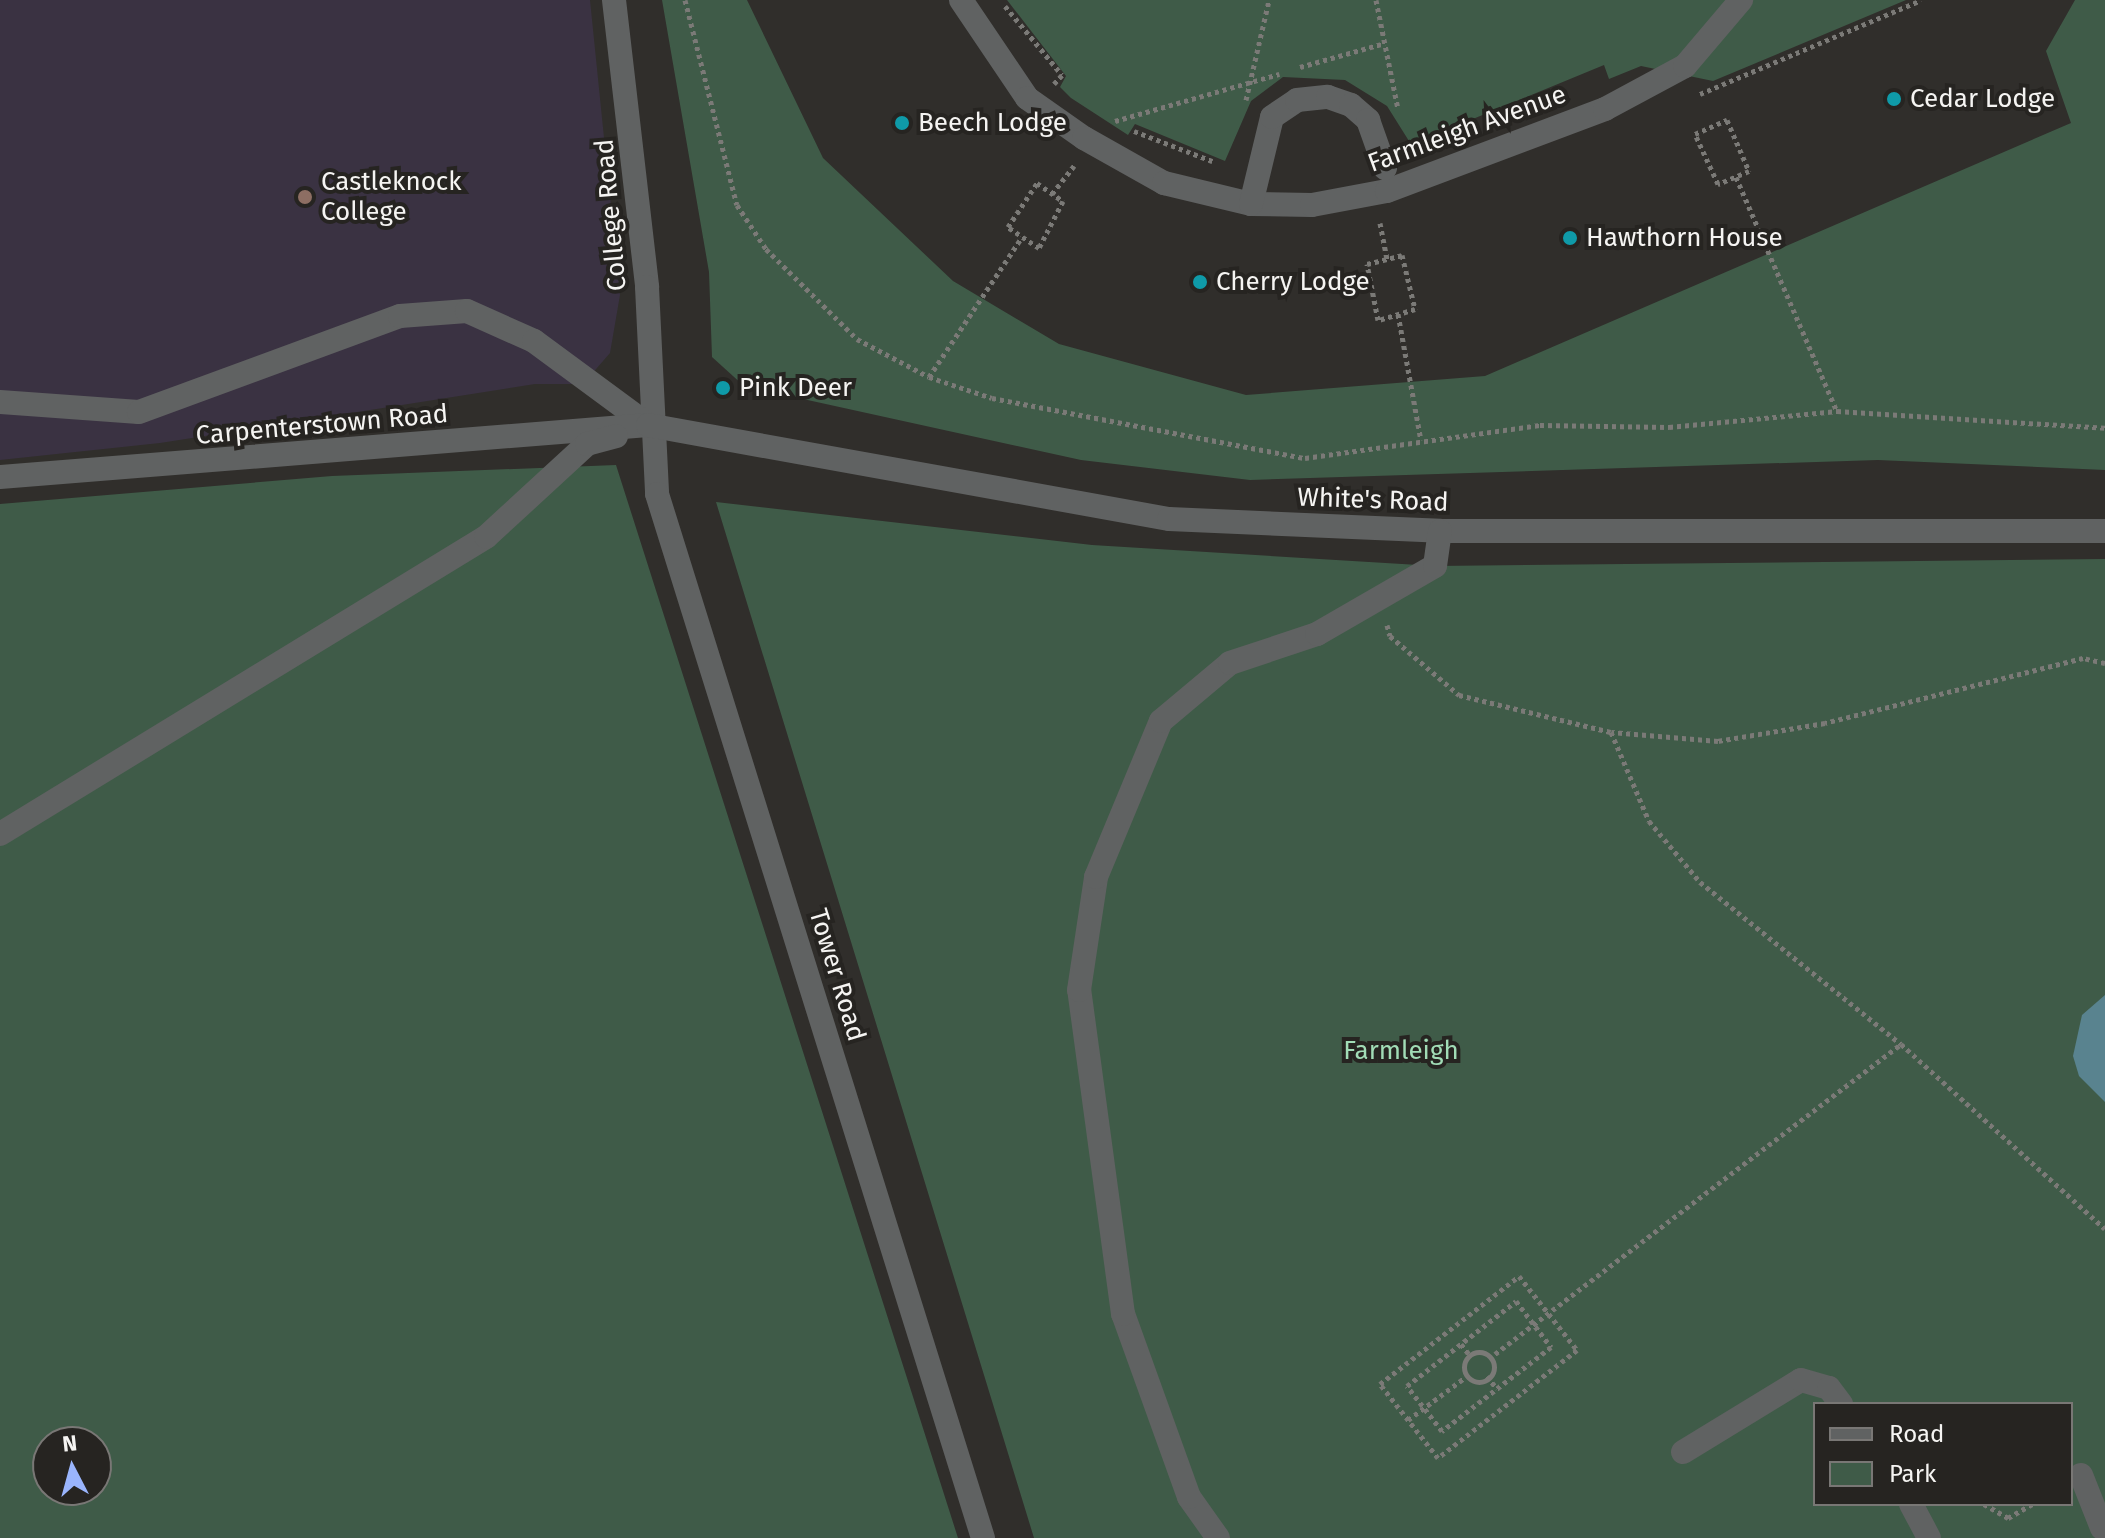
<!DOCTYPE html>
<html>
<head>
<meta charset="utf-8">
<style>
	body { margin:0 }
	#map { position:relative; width:2105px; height:1538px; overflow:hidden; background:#302e2b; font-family:"Fira Sans",sans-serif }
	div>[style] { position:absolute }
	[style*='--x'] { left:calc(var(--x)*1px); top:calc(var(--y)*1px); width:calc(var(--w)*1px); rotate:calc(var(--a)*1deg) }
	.education>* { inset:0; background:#3a3242 }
	.green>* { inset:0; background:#3f5b48 }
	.water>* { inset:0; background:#59838f }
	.path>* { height:5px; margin-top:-2.5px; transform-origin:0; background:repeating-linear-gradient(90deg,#7b7a77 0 4px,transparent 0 8px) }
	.path>.ring { margin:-2.5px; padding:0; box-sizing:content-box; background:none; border:5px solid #7b7a77; border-radius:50% }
	.minor>* { height:24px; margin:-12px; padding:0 12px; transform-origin:12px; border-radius:12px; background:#606262 }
	.dots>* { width:22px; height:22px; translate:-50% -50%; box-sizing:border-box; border:4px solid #262421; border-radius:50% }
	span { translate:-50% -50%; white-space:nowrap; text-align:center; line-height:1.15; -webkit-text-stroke:8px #262421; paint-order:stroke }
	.poi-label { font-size:26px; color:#f5f4f2 }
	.left { translate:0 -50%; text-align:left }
	.street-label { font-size:26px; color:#f5f4f2 }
	.park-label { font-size:26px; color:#a1dcb6 }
	.legend { position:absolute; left:1813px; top:1402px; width:260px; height:104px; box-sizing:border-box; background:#262421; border:2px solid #797775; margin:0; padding:10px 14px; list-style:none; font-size:24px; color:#f5f4f2 }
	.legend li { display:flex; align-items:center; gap:16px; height:40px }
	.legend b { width:40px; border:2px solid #797775 }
	.north { position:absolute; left:32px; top:1426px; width:80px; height:80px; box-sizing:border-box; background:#262421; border:2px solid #797775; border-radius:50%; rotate:354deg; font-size:22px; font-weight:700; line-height:32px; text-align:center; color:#f5f4f2 }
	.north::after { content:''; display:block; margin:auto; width:28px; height:36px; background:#9ab5fd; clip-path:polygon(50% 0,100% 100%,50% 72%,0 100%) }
</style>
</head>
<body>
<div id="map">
	<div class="education">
		<div style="clip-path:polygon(0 0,590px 0,620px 295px,610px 353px,583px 384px,535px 384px,160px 443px,0 460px)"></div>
	</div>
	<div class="green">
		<div style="clip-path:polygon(662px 0,747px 0,823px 158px,953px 281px,1059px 344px,1246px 395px,1485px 376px,2071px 123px,2046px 51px,2075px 0,2105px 0,2105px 470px,1878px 460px,1250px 480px,1081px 460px,744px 386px,712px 357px,709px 272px)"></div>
		<div style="clip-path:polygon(1007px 0,1906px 0,1713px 81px,1641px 66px,1609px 79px,1604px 65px,1468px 121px,1469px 135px,1419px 157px,1387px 106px,1345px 80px,1283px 77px,1251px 101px,1225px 161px,1135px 124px,1128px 135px,1071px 98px,1060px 87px,1066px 76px)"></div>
		<div style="clip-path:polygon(evenodd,616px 465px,958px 1538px,0 1538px,0 504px,332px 476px,616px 465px,48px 1442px,96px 1442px,96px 1490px,48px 1490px,48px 1442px)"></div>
		<div style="clip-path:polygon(evenodd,716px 502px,1092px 545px,1435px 566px,2105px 559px,2105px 1538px,1034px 1538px,716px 502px,1815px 1404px,2071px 1404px,2071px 1504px,1815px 1504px,1815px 1404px)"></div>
	</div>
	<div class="water">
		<div style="clip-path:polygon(2105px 995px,2105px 1102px,2079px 1076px,2073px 1056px,2082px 1015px)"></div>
	</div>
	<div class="path">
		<div style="--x:685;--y:0;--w:211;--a:75.8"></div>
		<div style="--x:737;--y:205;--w:53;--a:56.6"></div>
		<div style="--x:766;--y:249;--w:128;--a:44.7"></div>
		<div style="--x:857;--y:339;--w:81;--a:27.8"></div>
		<div style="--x:929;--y:377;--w:66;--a:18.4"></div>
		<div style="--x:992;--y:398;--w:319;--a:10.9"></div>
		<div style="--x:1305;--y:458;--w:237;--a:-8"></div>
		<div style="--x:1540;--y:425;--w:129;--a:0.9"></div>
		<div style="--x:1669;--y:427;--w:169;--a:-5.4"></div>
		<div style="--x:1837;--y:411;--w:269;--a:3.6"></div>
		<div style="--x:1376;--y:0;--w:111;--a:78.6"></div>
		<div style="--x:1005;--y:6;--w:89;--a:50.4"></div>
		<div style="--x:1062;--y:75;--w:12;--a:132"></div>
		<div style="--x:1300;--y:67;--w:88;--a:-15.8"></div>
		<div style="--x:1700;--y:94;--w:240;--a:-23"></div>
		<div style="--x:1246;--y:100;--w:103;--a:-77"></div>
		<div style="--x:1727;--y:120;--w:56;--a:66.7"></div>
		<div style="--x:1749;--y:171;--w:34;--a:157"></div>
		<div style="--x:1718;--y:184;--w:55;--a:-114.7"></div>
		<div style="--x:1695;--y:134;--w:35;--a:-24"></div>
		<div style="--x:1115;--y:121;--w:171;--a:-16"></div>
		<div style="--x:1134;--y:131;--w:84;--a:21"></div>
		<div style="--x:1736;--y:177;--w:255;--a:66.7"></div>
		<div style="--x:1037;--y:183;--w:32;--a:35"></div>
		<div style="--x:1063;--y:201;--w:53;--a:117.1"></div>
		<div style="--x:1039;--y:248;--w:37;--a:-146"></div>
		<div style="--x:1008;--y:227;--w:53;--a:-56.6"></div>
		<div style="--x:1052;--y:194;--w:36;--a:-52"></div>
		<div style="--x:1380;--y:223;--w:37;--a:79"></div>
		<div style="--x:1402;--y:255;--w:56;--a:76.5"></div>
		<div style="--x:1415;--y:309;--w:39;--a:163"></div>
		<div style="--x:1378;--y:320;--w:57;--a:-101.1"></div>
		<div style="--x:1367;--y:264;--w:36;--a:-14"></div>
		<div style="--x:1398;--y:314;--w:128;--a:79.7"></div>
		<div style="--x:929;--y:377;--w:168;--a:-56.4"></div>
		<div style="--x:1387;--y:625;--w:11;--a:75"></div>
		<div style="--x:1390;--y:636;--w:91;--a:40.5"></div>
		<div style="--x:1459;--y:695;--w:156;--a:13.7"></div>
		<div style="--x:2105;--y:663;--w:23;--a:-167"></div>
		<div style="--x:2083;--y:658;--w:266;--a:165.9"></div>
		<div style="--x:1825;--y:723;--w:109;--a:170.5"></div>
		<div style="--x:1718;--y:741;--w:107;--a:-175.2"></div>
		<div style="--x:1611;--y:732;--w:97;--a:66.9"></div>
		<div style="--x:1649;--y:821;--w:80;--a:50.1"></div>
		<div style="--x:1700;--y:882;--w:258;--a:38.9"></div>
		<div style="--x:1901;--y:1044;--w:275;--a:42.2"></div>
		<div style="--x:1519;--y:1276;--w:94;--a:51.9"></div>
		<div style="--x:1577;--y:1350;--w:176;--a:142.2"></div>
		<div style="--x:1438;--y:1458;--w:94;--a:-128.1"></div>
		<div style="--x:1380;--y:1384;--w:176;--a:-37.8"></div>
		<div style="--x:1516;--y:1301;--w:58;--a:52.7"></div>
		<div style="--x:1551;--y:1347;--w:138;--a:142.4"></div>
		<div style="--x:1442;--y:1431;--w:57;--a:-127.9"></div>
		<div style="--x:1407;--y:1386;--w:138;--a:-37.9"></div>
		<div style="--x:1461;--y:1344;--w:16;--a:52"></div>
		<div class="ring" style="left:1464px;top:1352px;width:25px;height:25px"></div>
		<div style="--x:1495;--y:1354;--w:511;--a:-37.36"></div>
		<div style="--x:1487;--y:1376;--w:16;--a:52"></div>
		<div style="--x:1408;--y:1420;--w:69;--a:-36.7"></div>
		<div style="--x:1984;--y:1504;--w:28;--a:30"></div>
		<div style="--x:2008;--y:1518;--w:28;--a:-30"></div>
	</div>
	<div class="minor">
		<div style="--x:614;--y:0;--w:289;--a:83.4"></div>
		<div style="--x:647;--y:287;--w:207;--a:87.2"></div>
		<div style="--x:657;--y:494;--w:1094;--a:72.66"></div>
		<div style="--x:961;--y:0;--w:118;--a:56"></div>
		<div style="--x:1027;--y:98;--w:70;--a:35.1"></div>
		<div style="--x:1084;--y:138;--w:92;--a:29.4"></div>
		<div style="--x:1164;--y:183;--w:89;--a:13.6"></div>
		<div style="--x:1251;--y:204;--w:61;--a:0.9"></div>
		<div style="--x:1312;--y:205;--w:76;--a:-10.6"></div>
		<div style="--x:1387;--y:191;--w:233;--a:-20.6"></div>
		<div style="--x:1605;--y:109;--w:91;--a:-28.3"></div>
		<div style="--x:1685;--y:66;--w:87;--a:-49.7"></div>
		<div style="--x:1251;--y:204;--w:89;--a:-76.4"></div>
		<div style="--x:1272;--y:117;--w:30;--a:-34"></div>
		<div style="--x:1297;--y:100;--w:31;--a:-6"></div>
		<div style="--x:1328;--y:97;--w:24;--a:19"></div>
		<div style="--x:1351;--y:105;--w:23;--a:41"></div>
		<div style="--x:1368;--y:120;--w:51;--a:70.5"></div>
		<div style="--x:0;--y:402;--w:139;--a:4.1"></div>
		<div style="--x:139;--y:412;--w:278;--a:-20.2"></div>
		<div style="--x:400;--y:316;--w:67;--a:-4.3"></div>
		<div style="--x:467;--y:311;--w:73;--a:24.1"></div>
		<div style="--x:534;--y:341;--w:142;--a:36.4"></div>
		<div style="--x:0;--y:477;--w:650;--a:-4.59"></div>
		<div style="--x:648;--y:425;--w:529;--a:10.23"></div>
		<div style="--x:1169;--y:519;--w:271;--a:2.5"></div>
		<div style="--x:1440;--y:531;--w:665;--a:0"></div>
		<div style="--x:0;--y:834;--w:570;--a:-31.43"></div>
		<div style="--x:486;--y:537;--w:137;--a:-42.6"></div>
		<div style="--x:587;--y:444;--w:30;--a:-15"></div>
		<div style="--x:1683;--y:1452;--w:138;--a:-31.4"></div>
		<div style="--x:1801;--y:1380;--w:29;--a:16"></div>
		<div style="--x:1829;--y:1388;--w:20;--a:53"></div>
		<div style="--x:2081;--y:1475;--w:57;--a:68.4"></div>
		<div style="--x:1911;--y:1504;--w:38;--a:62"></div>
		<div style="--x:1218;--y:1538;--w:50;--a:-125.3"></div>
		<div style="--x:1189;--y:1497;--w:195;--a:-109.8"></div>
		<div style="--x:1123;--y:1314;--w:327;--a:-97.7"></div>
		<div style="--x:1079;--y:990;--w:114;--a:-81.4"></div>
		<div style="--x:1096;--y:877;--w:169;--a:-67.4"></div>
		<div style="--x:1161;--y:721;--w:90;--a:-40"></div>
		<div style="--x:1230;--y:663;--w:92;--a:-18.4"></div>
		<div style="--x:1317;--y:634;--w:136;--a:-30"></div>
		<div style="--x:1435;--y:566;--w:35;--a:-82"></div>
	</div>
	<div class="dots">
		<div style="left:1894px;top:99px;background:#0f9aa8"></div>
		<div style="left:902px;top:123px;background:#0f9aa8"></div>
		<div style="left:305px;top:197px;background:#8d6e63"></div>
		<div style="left:1570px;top:238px;background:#0f9aa8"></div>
		<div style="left:1200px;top:282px;background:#0f9aa8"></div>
		<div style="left:723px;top:388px;background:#0f9aa8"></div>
	</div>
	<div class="poi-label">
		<span class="left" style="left:1910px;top:99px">Cedar Lodge</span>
		<span class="left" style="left:918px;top:123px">Beech Lodge</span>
		<span class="left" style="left:321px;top:197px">Castleknock<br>College</span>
		<span class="left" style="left:1586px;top:238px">Hawthorn House</span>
		<span class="left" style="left:1216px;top:282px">Cherry Lodge</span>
		<span class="left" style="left:739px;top:388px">Pink Deer</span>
	</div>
	<div class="street-label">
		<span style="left:1467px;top:129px;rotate:-20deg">Farmleigh Avenue</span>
		<span style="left:611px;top:215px;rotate:-95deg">College Road</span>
		<span style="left:322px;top:425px;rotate:-5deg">Carpenterstown Road</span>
		<span style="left:1373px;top:500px;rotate:2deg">White's Road</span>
		<span style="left:837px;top:975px;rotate:73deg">Tower Road</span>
	</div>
	<div class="park-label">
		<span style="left:1401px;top:1051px">Farmleigh</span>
	</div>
	<ul class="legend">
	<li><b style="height:10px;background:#606262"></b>Road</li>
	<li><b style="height:22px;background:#3f5b48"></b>Park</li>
	</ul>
	<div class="north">N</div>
</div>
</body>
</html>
